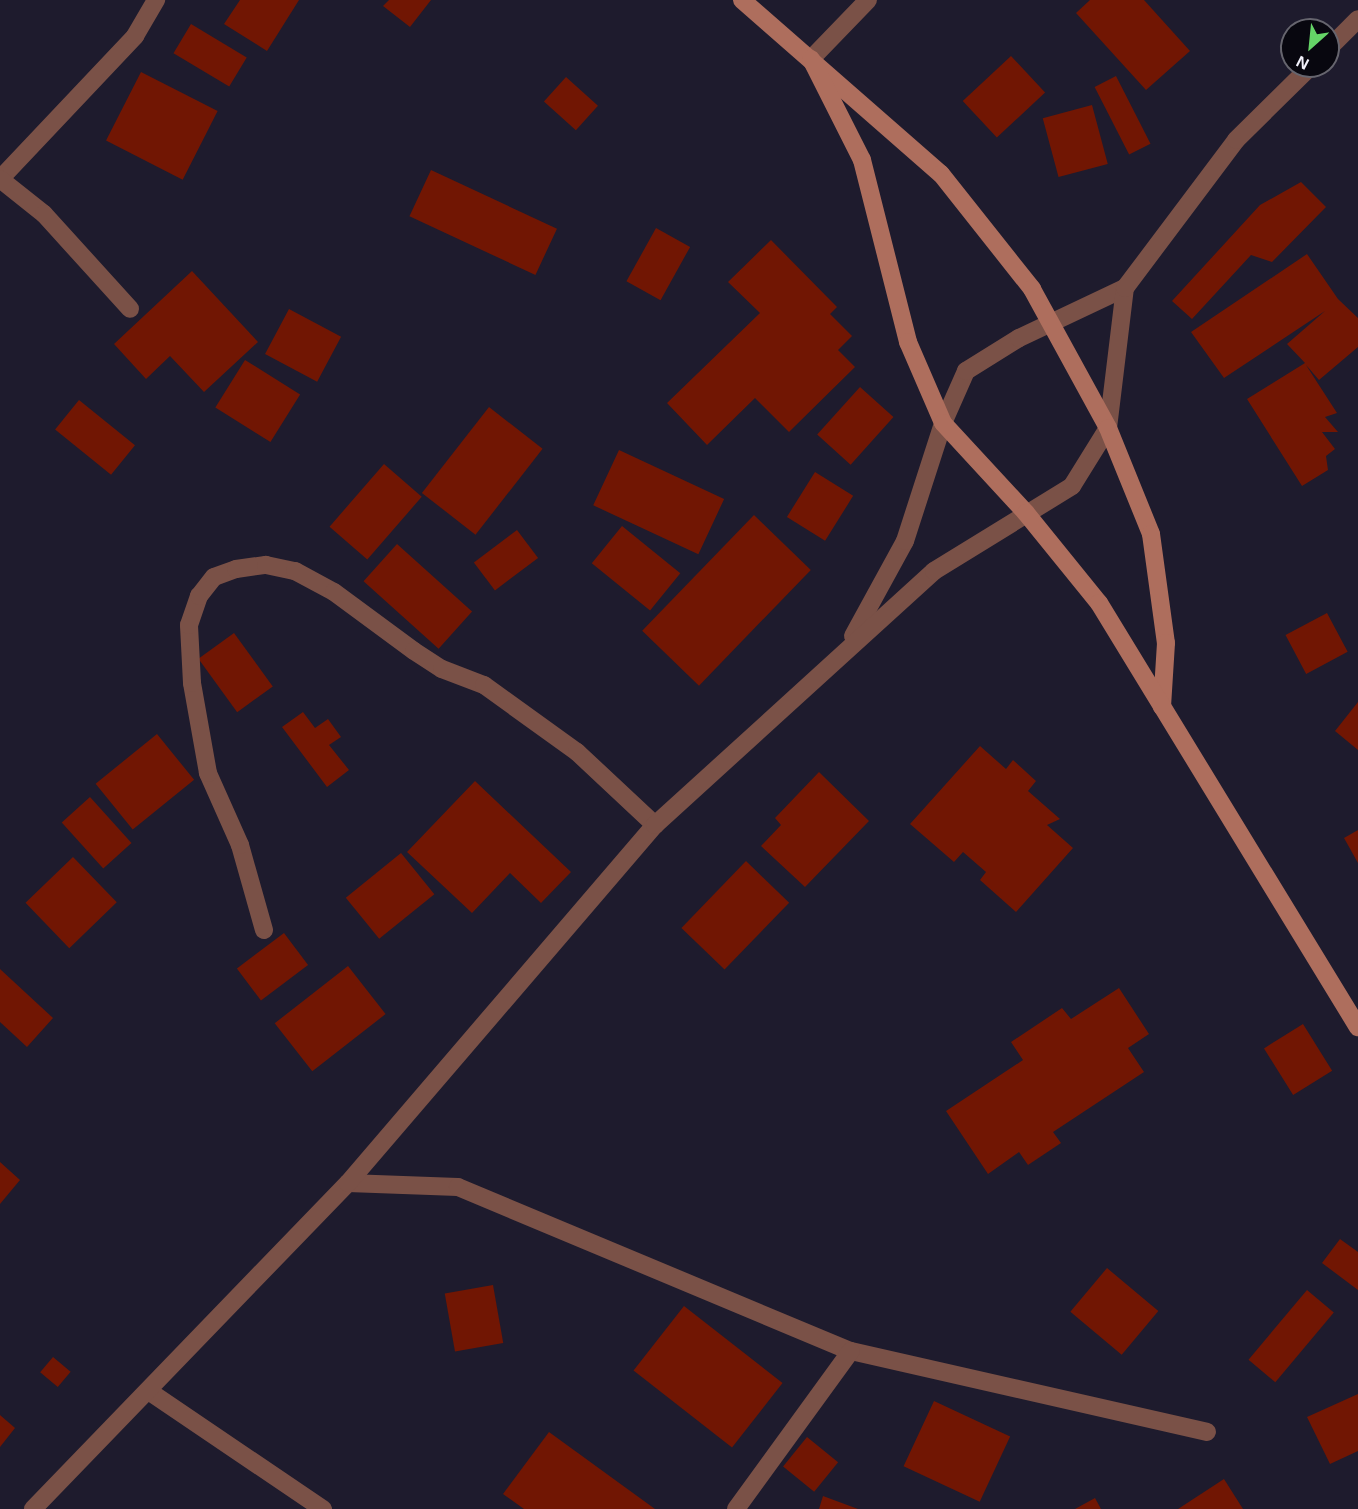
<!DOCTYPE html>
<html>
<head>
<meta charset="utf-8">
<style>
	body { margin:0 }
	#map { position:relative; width:1358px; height:1509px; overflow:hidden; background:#1e1b2d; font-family:Arial,sans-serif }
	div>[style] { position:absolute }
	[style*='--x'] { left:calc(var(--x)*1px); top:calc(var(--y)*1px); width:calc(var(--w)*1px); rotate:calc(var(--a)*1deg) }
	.building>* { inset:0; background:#711603; transform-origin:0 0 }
	.street>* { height:18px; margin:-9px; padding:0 9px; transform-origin:9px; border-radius:9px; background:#7a5147 }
	.secondary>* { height:18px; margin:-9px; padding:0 9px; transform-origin:9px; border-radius:9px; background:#ae6e5d }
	span { translate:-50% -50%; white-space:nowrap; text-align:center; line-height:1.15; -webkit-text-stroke:4.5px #08070f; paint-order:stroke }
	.north { position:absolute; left:1280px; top:18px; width:60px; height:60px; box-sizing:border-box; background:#08070f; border:2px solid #66656e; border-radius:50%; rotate:207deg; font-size:16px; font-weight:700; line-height:24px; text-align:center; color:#f4f3fd }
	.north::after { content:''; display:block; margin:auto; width:21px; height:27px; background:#65d467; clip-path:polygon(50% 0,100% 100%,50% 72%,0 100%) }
</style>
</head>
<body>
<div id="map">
	<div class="building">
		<div style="clip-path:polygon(240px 0,299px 0,267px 51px,224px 24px)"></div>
		<div style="clip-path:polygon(389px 0,431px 0,410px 27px,383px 6px)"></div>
		<div style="clip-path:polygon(1090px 0,1144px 0,1190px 51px,1146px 90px,1076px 13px)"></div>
		<div style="left:191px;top:24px;width:65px;height:34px;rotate:31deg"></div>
		<div style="left:1011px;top:56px;width:50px;height:66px;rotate:47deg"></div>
		<div style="left:141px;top:72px;width:86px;height:77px;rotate:27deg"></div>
		<div style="left:1116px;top:76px;width:76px;height:24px;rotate:63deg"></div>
		<div style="left:566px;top:77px;width:43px;height:33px;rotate:42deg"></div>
		<div style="left:1092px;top:105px;width:61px;height:51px;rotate:75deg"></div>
		<div style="left:431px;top:170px;width:139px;height:51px;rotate:25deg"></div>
		<div style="clip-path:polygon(1301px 182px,1326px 207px,1272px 262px,1251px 255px,1192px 319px,1172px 301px,1260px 205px)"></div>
		<div style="left:656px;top:228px;width:39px;height:61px;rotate:29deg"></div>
		<div style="clip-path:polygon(771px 240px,837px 307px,830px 314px,852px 336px,838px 350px,855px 367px,789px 432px,755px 398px,707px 445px,667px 403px,760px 313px,728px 282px)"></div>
		<div style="clip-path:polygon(1307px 254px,1338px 299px,1358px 318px,1358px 347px,1319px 380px,1306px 365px,1337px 413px,1325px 417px,1338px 432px,1322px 432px,1335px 449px,1326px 456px,1328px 470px,1302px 486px,1247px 399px,1305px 363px,1287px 344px,1325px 311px,1224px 378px,1191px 332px)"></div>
		<div style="clip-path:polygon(192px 271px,258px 342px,204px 392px,170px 356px,146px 379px,114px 344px)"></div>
		<div style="left:289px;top:309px;width:59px;height:51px;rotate:28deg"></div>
		<div style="left:245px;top:360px;width:65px;height:56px;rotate:32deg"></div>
		<div style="left:860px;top:387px;width:45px;height:64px;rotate:42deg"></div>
		<div style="left:79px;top:400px;width:72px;height:38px;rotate:39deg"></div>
		<div style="left:489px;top:407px;width:68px;height:109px;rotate:38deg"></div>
		<div style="left:619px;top:450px;width:116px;height:61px;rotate:25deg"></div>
		<div style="left:384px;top:464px;width:50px;height:83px;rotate:41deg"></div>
		<div style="left:815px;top:472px;width:45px;height:53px;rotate:32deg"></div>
		<div style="left:754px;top:515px;width:79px;height:161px;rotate:44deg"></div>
		<div style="left:622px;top:526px;width:75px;height:48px;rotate:39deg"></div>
		<div style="left:517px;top:530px;width:35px;height:54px;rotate:53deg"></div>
		<div style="left:397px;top:544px;width:101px;height:50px;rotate:42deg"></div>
		<div style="left:1327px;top:613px;width:44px;height:47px;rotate:62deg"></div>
		<div style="left:234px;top:633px;width:66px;height:44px;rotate:54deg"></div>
		<div style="clip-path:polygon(1358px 702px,1358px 750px,1335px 731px)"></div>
		<div style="clip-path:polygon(303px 712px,315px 728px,328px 719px,341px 737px,329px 745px,349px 770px,327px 787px,282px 727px)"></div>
		<div style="left:157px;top:734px;width:59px;height:79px;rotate:51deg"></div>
		<div style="clip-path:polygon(980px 746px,1006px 769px,1013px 760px,1036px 781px,1028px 791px,1060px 819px,1047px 825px,1073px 848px,1016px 912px,980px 880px,986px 872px,963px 852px,954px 862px,910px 824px)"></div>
		<div style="clip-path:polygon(819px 772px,869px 821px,805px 887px,761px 846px,781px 825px,775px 818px)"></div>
		<div style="clip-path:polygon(475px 781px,571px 872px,541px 903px,510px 873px,472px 913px,407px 852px)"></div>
		<div style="left:90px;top:797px;width:62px;height:38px;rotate:48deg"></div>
		<div style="clip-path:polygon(1358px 830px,1358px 863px,1344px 838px)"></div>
		<div style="left:401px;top:853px;width:53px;height:71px;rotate:51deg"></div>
		<div style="left:73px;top:857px;width:63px;height:66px;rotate:46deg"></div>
		<div style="left:746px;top:861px;width:60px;height:93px;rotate:44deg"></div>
		<div style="left:284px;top:933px;width:40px;height:59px;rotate:53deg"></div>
		<div style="left:348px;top:966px;width:61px;height:93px;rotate:52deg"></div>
		<div style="clip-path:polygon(0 969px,53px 1018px,27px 1047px,0 1022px)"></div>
		<div style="clip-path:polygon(1119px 988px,1149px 1034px,1128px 1048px,1144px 1072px,1053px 1132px,1061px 1143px,1028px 1165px,1019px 1152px,988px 1174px,946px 1111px,1023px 1060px,1011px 1042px,1062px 1008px,1071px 1019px)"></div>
		<div style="left:1303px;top:1024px;width:55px;height:46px;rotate:58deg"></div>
		<div style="clip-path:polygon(0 1162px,20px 1180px,0 1204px)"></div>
		<div style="clip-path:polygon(1340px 1239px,1358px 1252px,1358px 1290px,1322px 1263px)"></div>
		<div style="left:1107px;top:1268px;width:67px;height:57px;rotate:40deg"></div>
		<div style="left:493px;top:1285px;width:59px;height:49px;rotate:80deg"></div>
		<div style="left:1307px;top:1290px;width:35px;height:91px;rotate:40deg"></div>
		<div style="left:684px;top:1306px;width:125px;height:82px;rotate:38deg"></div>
		<div style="left:53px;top:1357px;width:23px;height:20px;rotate:40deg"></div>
		<div style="clip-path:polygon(1358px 1394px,1358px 1451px,1330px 1464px,1307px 1417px)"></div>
		<div style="left:934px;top:1401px;width:84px;height:72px;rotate:25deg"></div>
		<div style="clip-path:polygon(0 1415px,15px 1428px,0 1447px)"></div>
		<div style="clip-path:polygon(549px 1432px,655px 1509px,524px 1509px,503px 1494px)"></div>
		<div style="left:807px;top:1437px;width:40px;height:38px;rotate:39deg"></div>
		<div style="clip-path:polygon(1224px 1479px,1243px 1509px,1178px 1509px)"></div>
		<div style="clip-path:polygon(823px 1496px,858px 1509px,819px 1509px)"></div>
		<div style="clip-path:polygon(1095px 1498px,1101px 1509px,1075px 1509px)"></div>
	</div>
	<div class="street">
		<div style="--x:1328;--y:49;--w:42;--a:-45"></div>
		<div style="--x:811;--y:59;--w:82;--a:-46"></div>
		<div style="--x:0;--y:179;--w:197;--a:-46.6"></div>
		<div style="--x:135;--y:36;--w:42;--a:-59.7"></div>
		<div style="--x:0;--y:179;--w:56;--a:38.5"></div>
		<div style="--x:44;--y:214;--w:128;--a:47.8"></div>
		<div style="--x:853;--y:636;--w:108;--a:-61.3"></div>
		<div style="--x:905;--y:541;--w:124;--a:-72.1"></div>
		<div style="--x:943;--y:423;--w:57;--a:-66.1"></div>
		<div style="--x:966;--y:371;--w:62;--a:-31.9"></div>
		<div style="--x:1019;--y:338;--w:117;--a:-25.3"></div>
		<div style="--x:264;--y:930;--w:88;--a:-105.8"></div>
		<div style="--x:240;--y:845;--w:79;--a:-114"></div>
		<div style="--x:208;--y:773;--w:91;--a:-100.1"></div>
		<div style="--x:192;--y:683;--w:58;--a:-93"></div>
		<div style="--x:189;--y:625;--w:31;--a:-71"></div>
		<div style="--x:199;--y:596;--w:24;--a:-52"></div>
		<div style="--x:214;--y:577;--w:23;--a:-20"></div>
		<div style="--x:236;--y:569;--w:30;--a:-8"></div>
		<div style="--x:266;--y:565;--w:30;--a:12"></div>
		<div style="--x:295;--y:571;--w:44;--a:28.3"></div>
		<div style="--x:334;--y:592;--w:99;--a:36.4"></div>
		<div style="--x:414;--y:651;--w:33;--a:33"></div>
		<div style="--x:442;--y:669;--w:45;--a:20.9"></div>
		<div style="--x:484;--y:685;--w:115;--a:35.8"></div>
		<div style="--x:577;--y:752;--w:107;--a:43.1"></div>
		<div style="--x:348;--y:1183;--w:110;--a:2.1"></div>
		<div style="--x:458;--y:1187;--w:426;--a:22.7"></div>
		<div style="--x:851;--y:1351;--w:365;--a:12.8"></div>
		<div style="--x:150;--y:1392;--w:209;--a:34.1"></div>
		<div style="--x:33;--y:1509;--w:453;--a:-46"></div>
		<div style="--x:348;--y:1183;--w:472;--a:-49.4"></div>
		<div style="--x:655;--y:825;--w:377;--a:-42.3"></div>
		<div style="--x:934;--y:571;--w:162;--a:-31.6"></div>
		<div style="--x:1072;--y:486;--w:68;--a:-58.2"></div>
		<div style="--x:1108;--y:428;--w:141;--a:-83.1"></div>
		<div style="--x:1125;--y:288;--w:185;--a:-53.1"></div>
		<div style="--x:1236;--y:140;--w:105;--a:-44.6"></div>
		<div style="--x:736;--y:1509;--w:195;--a:-54"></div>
	</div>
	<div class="secondary">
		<div style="--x:742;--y:0;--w:264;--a:41.2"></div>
		<div style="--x:941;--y:174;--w:147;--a:51.6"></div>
		<div style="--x:1032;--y:289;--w:158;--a:61.3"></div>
		<div style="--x:1108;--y:428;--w:114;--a:67.9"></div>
		<div style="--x:1151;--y:534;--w:110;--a:82.2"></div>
		<div style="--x:1166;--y:643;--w:64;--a:93.6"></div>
		<div style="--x:811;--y:59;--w:113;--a:63.2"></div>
		<div style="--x:862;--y:160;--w:188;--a:75.8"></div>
		<div style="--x:908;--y:342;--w:88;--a:66.6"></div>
		<div style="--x:943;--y:423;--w:122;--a:47.3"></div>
		<div style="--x:1026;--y:513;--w:116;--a:51"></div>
		<div style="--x:1099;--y:603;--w:497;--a:58.6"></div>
	</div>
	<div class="north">N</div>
</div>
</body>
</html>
